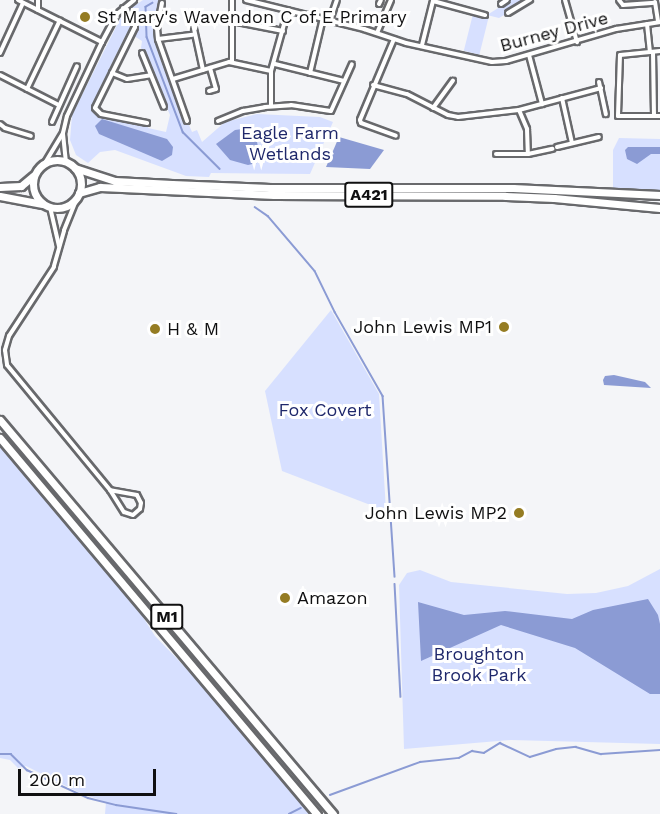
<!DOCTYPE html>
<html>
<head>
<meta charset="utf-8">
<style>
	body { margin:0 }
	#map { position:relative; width:660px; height:814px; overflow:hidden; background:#f4f5f8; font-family:"Work Sans",sans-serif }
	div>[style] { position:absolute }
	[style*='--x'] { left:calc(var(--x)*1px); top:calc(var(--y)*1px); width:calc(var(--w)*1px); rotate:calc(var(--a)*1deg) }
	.green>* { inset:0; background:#d7e0ff; transform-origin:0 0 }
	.water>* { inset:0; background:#8b9bd4 }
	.stream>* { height:1.5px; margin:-0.75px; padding:0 0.75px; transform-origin:0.75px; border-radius:0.75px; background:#8b9bd4 }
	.roads { filter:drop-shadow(2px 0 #68696c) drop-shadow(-2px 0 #68696c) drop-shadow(0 2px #68696c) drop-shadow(0 -2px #68696c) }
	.street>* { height:4px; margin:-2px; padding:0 2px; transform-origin:2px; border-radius:2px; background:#fff }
	.highway>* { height:7px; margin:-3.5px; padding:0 3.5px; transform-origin:3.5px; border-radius:3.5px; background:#fff }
	.highway>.ring { margin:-3.5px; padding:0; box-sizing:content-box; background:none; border:7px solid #fff; border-radius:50% }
	.dots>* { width:16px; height:16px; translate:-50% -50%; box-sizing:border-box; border:3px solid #fff; border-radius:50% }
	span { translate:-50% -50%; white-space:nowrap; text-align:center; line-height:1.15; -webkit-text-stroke:6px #fff; paint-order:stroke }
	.shield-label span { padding:2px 4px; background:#fff; border:2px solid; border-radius:4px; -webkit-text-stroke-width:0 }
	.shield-label { font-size:16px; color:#101011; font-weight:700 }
	.poi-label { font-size:18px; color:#101011 }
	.left { translate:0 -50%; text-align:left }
	.right { translate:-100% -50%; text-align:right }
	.street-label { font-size:18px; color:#101011 }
	.park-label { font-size:18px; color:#1f286b }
	.scale { position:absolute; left:18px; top:769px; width:138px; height:27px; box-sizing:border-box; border:3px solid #101011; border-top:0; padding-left:8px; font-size:18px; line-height:21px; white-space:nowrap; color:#101011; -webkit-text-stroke:4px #fff; paint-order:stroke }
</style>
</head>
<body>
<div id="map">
	<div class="green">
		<div style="clip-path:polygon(143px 0,159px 0,153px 27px,157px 50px,192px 132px,197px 130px,202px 142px,225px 122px,257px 114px,320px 117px,333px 122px,310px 174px,211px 173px,209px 177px,186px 176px,115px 150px,100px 152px,88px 163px,76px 155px,70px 140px,72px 115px,123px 13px,127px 13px,133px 22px,132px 28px,126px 35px,110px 67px,110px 71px,101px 85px,93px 109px,149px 121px,148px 128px,166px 132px,170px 115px,141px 48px,142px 41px,134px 36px,138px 22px,130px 9px)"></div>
		<div style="clip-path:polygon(511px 0,529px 0,499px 18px,487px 15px)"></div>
		<div style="left:473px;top:14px;width:16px;height:38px;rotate:14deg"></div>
		<div style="clip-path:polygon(619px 138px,660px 139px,660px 192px,613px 190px,613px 150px)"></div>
		<div style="clip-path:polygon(331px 310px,379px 394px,386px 511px,282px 471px,265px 391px)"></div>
		<div style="clip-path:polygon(0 447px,141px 614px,155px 636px,187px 669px,310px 814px,105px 814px,106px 802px,80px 793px,26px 766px,18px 768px,10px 760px,0 758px)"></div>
		<div style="clip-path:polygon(660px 569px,660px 744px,511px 740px,404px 749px,399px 585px,407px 573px,420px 570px,451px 582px,567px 594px,596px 593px,628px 586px)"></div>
	</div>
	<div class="water">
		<div style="clip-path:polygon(102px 119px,167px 139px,173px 147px,172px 155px,162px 161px,99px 134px,95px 126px)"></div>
		<div style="clip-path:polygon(249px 128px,256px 136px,259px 153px,257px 163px,248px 165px,230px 160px,216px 144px,235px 130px)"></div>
		<div style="clip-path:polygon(339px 137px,384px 150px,370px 169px,326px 167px)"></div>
		<div style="clip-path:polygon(628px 147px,660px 147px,660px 154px,651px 154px,637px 164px,627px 159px,625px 150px)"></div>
		<div style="clip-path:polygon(614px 375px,645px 382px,651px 388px,604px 385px,603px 380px,605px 376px)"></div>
		<div style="clip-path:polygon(648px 599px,658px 615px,660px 624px,660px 694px,650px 694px,575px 648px,501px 625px,421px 661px,418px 602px,464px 615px,505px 611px,572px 619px,593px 610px)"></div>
	</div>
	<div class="stream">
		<div style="--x:153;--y:3;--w:8;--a:150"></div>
		<div style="--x:146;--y:7;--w:30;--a:88"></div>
		<div style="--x:147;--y:37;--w:102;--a:69.2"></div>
		<div style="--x:183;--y:132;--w:52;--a:45"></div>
		<div style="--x:255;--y:207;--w:16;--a:35"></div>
		<div style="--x:268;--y:216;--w:72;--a:49.5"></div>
		<div style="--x:315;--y:271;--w:46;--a:64"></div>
		<div style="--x:335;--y:312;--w:97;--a:60.3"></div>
		<div style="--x:383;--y:396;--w:181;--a:86.2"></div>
		<div style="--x:395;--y:584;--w:113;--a:87"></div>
		<div style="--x:0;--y:754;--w:11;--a:0"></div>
		<div style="--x:11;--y:754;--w:23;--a:45"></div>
		<div style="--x:27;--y:770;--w:67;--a:24.7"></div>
		<div style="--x:88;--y:798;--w:29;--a:14"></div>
		<div style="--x:116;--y:805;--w:61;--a:8.5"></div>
		<div style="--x:330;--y:795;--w:96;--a:-20.1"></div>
		<div style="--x:420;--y:762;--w:39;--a:-6"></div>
		<div style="--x:459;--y:758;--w:15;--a:-28"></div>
		<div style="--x:472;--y:751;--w:12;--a:9"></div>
		<div style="--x:484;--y:753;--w:19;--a:-32"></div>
		<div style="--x:500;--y:743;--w:33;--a:25"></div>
		<div style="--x:530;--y:757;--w:27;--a:-17"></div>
		<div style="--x:556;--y:749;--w:20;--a:-6"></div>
		<div style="--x:576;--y:747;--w:26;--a:16"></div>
		<div style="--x:601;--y:754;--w:59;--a:-3.9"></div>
		<div style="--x:289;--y:814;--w:13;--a:-27"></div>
	</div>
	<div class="roads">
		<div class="street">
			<div style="--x:18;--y:0;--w:94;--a:26.6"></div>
			<div style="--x:246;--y:0;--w:122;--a:13.8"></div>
			<div style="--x:364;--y:29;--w:44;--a:18.4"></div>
			<div style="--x:406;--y:43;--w:88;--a:12.5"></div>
			<div style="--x:492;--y:62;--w:14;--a:-4"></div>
			<div style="--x:506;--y:61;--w:115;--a:-16.2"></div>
			<div style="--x:616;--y:29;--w:45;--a:-9"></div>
			<div style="--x:565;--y:0;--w:44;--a:74.1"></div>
			<div style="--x:619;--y:0;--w:6;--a:51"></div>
			<div style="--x:623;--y:5;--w:32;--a:-4"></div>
			<div style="--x:433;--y:1;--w:54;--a:15.1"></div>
			<div style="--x:655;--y:2;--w:20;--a:81"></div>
			<div style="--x:162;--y:3;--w:25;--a:101"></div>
			<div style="--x:157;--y:28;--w:11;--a:85"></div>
			<div style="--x:158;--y:39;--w:87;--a:70.5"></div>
			<div style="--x:379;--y:4;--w:4;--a:-63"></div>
			<div style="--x:501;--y:4;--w:7;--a:-34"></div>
			<div style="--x:123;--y:8;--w:18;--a:47"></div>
			<div style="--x:135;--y:21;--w:6;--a:90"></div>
			<div style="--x:135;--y:27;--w:90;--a:116.3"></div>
			<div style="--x:95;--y:108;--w:8;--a:45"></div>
			<div style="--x:101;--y:114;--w:47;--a:11.1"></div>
			<div style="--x:38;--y:10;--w:10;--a:-90"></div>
			<div style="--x:508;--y:13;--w:26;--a:-31"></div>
			<div style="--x:330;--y:20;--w:21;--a:-71"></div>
			<div style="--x:232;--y:21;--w:52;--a:11.1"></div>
			<div style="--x:647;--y:24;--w:28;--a:84"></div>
			<div style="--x:377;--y:33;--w:36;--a:-67"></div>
			<div style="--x:158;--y:39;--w:35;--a:-7"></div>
			<div style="--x:394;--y:39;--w:88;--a:112.8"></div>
			<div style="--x:360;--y:120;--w:3;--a:72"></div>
			<div style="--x:361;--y:123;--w:37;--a:20"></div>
			<div style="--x:422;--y:45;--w:45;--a:-76"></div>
			<div style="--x:660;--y:51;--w:40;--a:174.3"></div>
			<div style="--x:620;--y:55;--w:61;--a:91.9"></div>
			<div style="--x:618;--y:116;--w:42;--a:0"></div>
			<div style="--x:653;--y:52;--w:64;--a:89.1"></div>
			<div style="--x:0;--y:53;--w:55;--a:-65.3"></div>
			<div style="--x:142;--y:53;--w:58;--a:67.8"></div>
			<div style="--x:529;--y:55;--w:51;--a:75.1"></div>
			<div style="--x:232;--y:62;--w:62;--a:-90"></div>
			<div style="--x:275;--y:64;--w:71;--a:13.8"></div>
			<div style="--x:203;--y:70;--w:47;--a:-102.3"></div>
			<div style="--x:193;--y:24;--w:6;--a:-45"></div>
			<div style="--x:197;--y:20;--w:35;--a:-3"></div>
			<div style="--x:112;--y:73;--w:16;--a:22"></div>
			<div style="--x:127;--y:79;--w:24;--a:-9"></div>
			<div style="--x:310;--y:73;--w:57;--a:-76.7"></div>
			<div style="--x:0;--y:75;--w:66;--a:27"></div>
			<div style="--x:173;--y:79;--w:59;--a:-16.9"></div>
			<div style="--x:229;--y:62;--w:43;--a:12.1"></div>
			<div style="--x:271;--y:71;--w:63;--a:-74.4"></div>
			<div style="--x:599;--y:82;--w:33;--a:78"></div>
			<div style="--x:373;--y:85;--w:35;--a:15"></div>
			<div style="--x:407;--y:94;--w:46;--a:27.1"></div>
			<div style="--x:448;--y:115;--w:10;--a:11"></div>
			<div style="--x:458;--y:117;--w:61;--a:-6.5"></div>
			<div style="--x:519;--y:110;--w:85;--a:-15"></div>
			<div style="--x:27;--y:89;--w:76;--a:-64.4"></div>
			<div style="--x:209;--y:91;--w:7;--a:-16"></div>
			<div style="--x:216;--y:89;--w:22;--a:-106"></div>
			<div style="--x:562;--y:98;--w:46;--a:77.5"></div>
			<div style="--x:271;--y:106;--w:35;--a:-90"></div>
			<div style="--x:433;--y:108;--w:34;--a:-54"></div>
			<div style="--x:519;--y:110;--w:21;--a:67"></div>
			<div style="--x:527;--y:129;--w:25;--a:88"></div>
			<div style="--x:528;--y:154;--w:25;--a:-12"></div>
			<div style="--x:218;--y:121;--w:27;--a:-22"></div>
			<div style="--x:243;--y:111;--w:22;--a:-10"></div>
			<div style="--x:265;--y:107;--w:26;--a:-4"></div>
			<div style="--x:291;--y:105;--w:40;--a:8.5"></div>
			<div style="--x:331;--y:111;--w:51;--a:-65.9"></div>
			<div style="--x:52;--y:122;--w:61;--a:-65.9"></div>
			<div style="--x:0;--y:124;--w:6;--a:39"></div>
			<div style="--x:5;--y:128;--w:27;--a:17"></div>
			<div style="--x:63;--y:134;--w:28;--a:84"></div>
			<div style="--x:557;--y:147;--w:43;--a:-13.4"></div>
			<div style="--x:496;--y:154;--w:32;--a:0"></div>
			<div style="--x:45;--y:163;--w:35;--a:-59"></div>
			<div style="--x:63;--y:133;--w:17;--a:-77"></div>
			<div style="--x:67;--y:116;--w:82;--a:-64.7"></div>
			<div style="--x:102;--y:42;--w:32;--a:-62"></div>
			<div style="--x:117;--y:14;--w:22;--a:-39"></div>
			<div style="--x:77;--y:198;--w:35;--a:112"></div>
			<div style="--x:64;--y:231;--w:37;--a:106"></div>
			<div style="--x:54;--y:267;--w:82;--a:123.1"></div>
			<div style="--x:9;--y:336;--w:15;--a:106"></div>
			<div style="--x:5;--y:350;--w:15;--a:82"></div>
			<div style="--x:7;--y:365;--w:162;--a:50.5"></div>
			<div style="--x:110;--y:490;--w:26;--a:58"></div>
			<div style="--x:124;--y:512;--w:9;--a:18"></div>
			<div style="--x:133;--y:515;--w:9;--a:-41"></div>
			<div style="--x:140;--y:509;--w:6;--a:-81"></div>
			<div style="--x:141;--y:503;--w:9;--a:-117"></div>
			<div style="--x:137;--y:495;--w:27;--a:-170"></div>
			<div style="--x:50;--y:207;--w:40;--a:77"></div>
		</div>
		<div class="highway">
			<div class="ring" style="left:33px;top:160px;width:41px;height:41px"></div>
			<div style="--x:75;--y:168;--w:42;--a:18"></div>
			<div style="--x:115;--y:181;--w:57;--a:3"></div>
			<div style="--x:172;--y:184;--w:98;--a:2.3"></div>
			<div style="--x:270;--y:188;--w:243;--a:0"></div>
			<div style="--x:513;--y:188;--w:147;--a:2.7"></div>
			<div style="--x:0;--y:187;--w:21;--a:-3"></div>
			<div style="--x:21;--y:186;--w:16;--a:-40"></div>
			<div style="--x:79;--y:193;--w:22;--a:-16"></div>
			<div style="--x:100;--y:187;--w:174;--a:2.6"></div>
			<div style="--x:274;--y:195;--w:231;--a:0.2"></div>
			<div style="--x:505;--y:196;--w:49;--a:2.3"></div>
			<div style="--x:554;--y:198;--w:106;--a:5.4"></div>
			<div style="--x:0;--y:196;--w:43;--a:10.8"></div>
			<div style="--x:0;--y:420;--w:516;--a:49.8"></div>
			<div style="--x:0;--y:438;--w:492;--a:49.9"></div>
		</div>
	</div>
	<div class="dots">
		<div style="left:85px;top:17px;background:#957c23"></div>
		<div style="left:504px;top:327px;background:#957c23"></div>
		<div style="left:155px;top:329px;background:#957c23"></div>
		<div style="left:519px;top:513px;background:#957c23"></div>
		<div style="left:285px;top:598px;background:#957c23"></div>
	</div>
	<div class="shield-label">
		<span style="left:369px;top:195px">A421</span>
		<span style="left:167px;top:617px">M1</span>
	</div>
	<div class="poi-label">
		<span class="left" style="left:97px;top:17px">St Mary's Wavendon C of E Primary</span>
		<span class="right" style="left:492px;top:327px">John Lewis MP1</span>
		<span class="left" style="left:167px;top:329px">H &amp; M</span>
		<span class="right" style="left:507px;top:513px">John Lewis MP2</span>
		<span class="left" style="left:297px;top:598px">Amazon</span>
	</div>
	<div class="street-label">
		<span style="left:554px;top:32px;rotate:-15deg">Burney Drive</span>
	</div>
	<div class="park-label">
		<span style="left:290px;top:144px">Eagle Farm<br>Wetlands</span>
		<span style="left:325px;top:410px">Fox Covert</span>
		<span style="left:479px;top:665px">Broughton<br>Brook Park</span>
	</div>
	<div class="scale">200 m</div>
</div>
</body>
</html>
